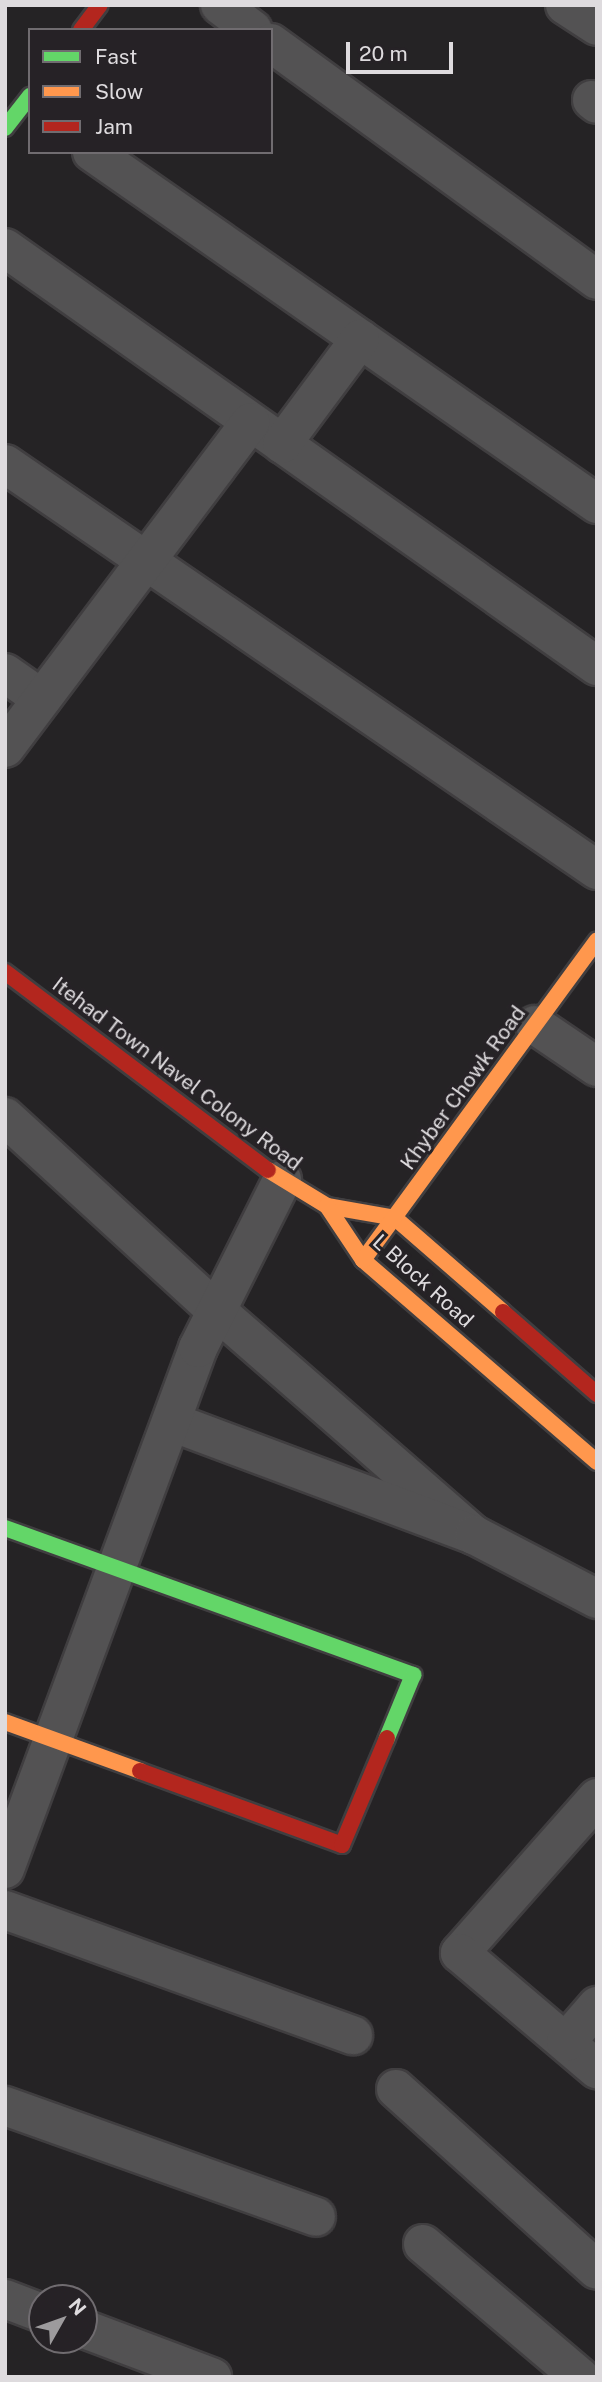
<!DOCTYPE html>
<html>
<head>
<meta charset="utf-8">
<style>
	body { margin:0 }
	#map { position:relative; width:602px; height:2382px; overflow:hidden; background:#252325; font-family:"Public Sans",sans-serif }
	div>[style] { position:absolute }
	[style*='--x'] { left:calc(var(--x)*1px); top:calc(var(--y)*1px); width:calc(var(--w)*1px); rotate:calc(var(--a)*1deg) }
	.roads { filter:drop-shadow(2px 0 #403e40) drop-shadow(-2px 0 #403e40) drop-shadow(0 2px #403e40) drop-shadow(0 -2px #403e40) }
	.street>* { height:38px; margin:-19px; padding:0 19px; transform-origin:19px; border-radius:19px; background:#535253 }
	.fast>* { height:16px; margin:-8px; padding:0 8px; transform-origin:8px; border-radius:8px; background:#63d668 }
	.slow>* { height:16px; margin:-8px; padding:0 8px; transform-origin:8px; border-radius:8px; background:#ff974d }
	.jam>* { height:16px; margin:-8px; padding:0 8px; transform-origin:8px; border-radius:8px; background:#b3261e }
	span { translate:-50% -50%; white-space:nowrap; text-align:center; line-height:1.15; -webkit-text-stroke:6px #262226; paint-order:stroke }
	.street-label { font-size:21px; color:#dedbde }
	.frame { position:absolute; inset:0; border:7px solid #dedbde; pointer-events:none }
	.legend { position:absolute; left:28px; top:28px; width:245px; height:126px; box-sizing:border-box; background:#262226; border:2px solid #706c70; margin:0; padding:9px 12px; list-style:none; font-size:21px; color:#dedbde }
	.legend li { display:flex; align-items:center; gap:14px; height:35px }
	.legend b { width:35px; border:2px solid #706c70 }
	.north { position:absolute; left:28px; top:2284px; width:70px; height:70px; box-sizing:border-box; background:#262226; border:2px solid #706c70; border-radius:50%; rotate:50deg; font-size:19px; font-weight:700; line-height:28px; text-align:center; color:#dedbde }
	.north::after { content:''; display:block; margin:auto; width:24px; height:32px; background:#9d9b9d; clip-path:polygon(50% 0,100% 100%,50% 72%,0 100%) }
	.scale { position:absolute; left:346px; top:42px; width:107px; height:32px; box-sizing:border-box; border:4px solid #dedbde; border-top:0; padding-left:9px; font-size:21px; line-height:24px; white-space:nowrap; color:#dedbde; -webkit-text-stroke:5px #262226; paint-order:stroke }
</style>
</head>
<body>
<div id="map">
	<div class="roads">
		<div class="street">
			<div style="--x:220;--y:5;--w:41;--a:37.1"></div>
			<div style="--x:565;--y:5;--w:38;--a:33"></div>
			<div style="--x:271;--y:43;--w:403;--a:36"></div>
			<div style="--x:592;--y:100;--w:6;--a:39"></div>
			<div style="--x:92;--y:152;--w:616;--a:34.88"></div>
			<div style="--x:5;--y:248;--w:725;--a:35.23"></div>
			<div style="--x:282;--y:444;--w:131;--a:-53.4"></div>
			<div style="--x:5;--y:464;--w:718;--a:34.44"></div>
			<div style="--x:5;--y:673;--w:45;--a:35.1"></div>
			<div style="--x:5;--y:748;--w:408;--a:-53"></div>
			<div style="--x:535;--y:1025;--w:75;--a:34.1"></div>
			<div style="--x:5;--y:1117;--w:287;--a:42.5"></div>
			<div style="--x:217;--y:1311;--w:341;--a:41.1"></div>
			<div style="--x:474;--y:1535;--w:323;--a:-159.5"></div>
			<div style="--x:474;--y:1535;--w:139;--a:27.5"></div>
			<div style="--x:597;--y:1798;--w:207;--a:131.5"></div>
			<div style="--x:460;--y:1953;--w:180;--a:40.3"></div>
			<div style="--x:5;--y:1869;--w:556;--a:-69.67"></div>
			<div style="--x:198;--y:1348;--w:188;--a:-63.4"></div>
			<div style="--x:5;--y:1910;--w:370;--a:19.8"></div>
			<div style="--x:566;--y:2042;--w:48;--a:-49.3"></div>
			<div style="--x:396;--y:2089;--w:270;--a:42"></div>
			<div style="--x:5;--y:2106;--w:330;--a:19.6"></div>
			<div style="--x:423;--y:2244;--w:206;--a:40.3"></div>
			<div style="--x:5;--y:2299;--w:40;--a:21"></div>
			<div style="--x:84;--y:2329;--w:137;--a:20.6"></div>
		</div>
		<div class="fast">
			<div style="--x:5;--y:128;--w:41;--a:-52"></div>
			<div style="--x:5;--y:1528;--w:434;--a:19.8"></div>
			<div style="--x:413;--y:1675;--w:68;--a:112.4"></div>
		</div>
		<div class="slow">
			<div style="--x:268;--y:1170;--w:69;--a:31.4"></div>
			<div style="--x:327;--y:1206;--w:69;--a:10"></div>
			<div style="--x:395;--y:1218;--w:143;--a:41"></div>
			<div style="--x:327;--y:1206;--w:65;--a:56.3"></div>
			<div style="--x:363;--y:1260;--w:309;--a:40.8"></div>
			<div style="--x:363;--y:1260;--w:396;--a:-53.8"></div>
			<div style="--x:5;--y:1722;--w:144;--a:19.9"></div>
		</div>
		<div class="jam">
			<div style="--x:81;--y:30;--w:31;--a:-53"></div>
			<div style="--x:5;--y:972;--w:329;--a:37"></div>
			<div style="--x:503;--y:1312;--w:125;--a:41.1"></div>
			<div style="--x:140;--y:1771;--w:215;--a:20.1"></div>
			<div style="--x:342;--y:1845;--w:116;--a:-67.2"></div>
		</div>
	</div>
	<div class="street-label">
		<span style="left:177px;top:1074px;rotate:37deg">Itehad Town Navel Colony Road</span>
		<span style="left:463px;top:1088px;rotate:-54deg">Khyber Chowk Road</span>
		<span style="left:423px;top:1281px;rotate:42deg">L Block Road</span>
	</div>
	<div class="frame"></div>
	<ul class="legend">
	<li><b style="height:9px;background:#63d668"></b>Fast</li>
	<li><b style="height:9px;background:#ff974d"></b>Slow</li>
	<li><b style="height:9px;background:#b3261e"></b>Jam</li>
	</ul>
	<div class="north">N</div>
	<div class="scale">20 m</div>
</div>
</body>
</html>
